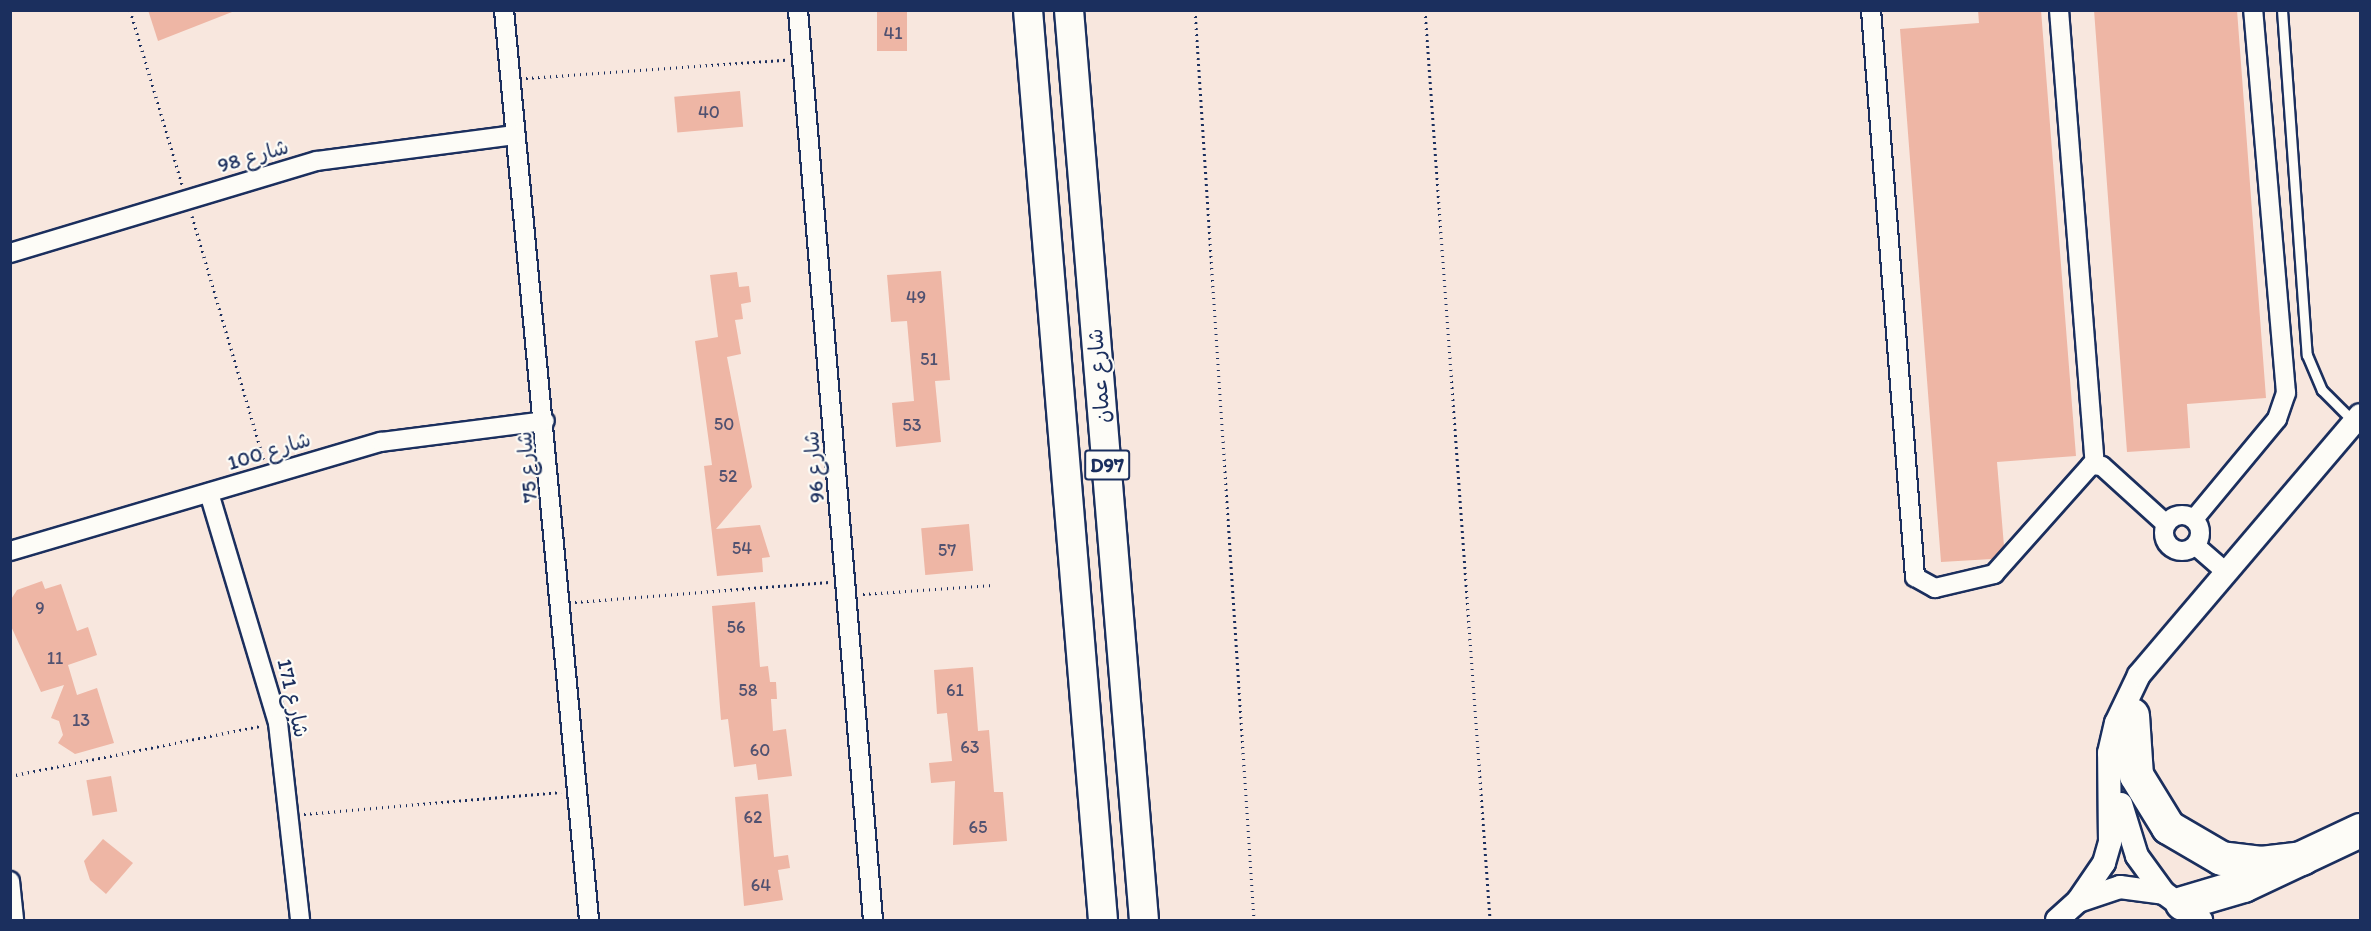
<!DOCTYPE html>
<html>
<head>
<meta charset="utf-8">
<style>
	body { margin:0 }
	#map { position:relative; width:2371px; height:931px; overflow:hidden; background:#f8e7de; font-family:Itim,"Playpen Sans Arabic",sans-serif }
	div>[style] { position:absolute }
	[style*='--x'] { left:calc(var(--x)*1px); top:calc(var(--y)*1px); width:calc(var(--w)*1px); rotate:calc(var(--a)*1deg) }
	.building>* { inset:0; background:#eeb6a5; transform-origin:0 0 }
	.path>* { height:3px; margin-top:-1.5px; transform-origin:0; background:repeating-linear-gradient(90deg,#1b2f5e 0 1.5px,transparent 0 6px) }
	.roads { filter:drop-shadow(2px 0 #1b2f5e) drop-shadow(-2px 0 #1b2f5e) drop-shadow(0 2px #1b2f5e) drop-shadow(0 -2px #1b2f5e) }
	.service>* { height:9px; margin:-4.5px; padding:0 4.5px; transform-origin:4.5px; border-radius:4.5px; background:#fdfcf7 }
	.minor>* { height:18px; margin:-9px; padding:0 9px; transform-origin:9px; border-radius:9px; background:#fdfcf7 }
	.minor>.ring { margin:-9px; padding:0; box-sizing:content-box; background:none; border:18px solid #fdfcf7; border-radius:50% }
	.tertiary>* { height:22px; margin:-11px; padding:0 11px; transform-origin:11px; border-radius:11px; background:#fdfcf7 }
	.primary>* { height:28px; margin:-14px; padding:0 14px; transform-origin:14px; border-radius:14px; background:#fdfcf7 }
	.motorway>* { height:33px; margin:-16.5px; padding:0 16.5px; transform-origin:16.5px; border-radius:16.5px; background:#fdfcf7 }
	span { translate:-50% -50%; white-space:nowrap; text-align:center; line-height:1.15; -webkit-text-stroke:4.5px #fdfcf7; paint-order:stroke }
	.number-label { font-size:18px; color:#505170 }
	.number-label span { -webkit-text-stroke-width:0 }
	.shield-label span { padding:2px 4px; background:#fdfcf7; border:2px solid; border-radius:4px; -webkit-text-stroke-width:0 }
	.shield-label { font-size:20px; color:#1b2f5e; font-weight:700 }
	.street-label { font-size:21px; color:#1b2f5e }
	.frame { position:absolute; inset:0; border:12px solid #1b2f5e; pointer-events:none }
</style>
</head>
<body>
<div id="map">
	<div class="building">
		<div style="clip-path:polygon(148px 10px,232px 10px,232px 12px,158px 41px)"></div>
		<div style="left:877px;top:10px;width:30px;height:41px"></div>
		<div style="clip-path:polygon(1978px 10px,2041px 10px,2076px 456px,1997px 462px,2004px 546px,1992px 559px,1941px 562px,1900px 29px,1979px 23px)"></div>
		<div style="clip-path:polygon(2094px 10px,2237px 10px,2266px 398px,2187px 404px,2190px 448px,2127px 452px)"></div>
		<div style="left:740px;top:91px;width:36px;height:66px;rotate:85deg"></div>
		<div style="clip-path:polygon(941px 271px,950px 380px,935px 381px,941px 442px,896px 447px,892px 403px,914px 401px,907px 321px,891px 322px,887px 275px)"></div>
		<div style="clip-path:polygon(737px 272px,739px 287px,749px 286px,751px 302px,741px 304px,743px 319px,735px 320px,741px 354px,727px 357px,752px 487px,716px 529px,760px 525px,770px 557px,762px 558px,763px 572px,717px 576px,704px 466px,712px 465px,695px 341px,718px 337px,710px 275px)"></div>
		<div style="left:969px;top:524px;width:47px;height:48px;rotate:85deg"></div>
		<div style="clip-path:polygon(42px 581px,45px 589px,61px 584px,77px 631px,88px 627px,97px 655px,68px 665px,77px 695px,97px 688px,114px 743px,75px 754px,58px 743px,63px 735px,59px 721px,51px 718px,64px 685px,41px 692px,10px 624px,10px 601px,17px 590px)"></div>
		<div style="clip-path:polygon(755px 602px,760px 667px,768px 666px,770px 682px,776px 682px,777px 699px,771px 699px,773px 731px,786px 729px,792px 776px,758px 780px,756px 764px,734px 767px,728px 719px,721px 720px,712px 606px)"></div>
		<div style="clip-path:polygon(973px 667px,978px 731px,989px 730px,994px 792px,1003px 792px,1007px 841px,953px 845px,955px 781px,931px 783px,929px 763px,952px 761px,947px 713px,937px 714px,934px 670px)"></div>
		<div style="left:111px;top:776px;width:36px;height:25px;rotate:80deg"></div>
		<div style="clip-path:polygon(768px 794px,774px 857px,788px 855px,790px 868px,778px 870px,783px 900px,744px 906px,735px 797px)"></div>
		<div style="clip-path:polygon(103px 839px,133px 863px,106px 894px,90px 880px,84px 861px)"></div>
	</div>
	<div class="path">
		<div style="--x:130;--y:10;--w:182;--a:73.4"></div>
		<div style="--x:1195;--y:10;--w:912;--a:86.29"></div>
		<div style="--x:1425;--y:10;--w:912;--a:85.91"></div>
		<div style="--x:526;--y:78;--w:260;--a:-4"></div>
		<div style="--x:192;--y:216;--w:254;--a:73.6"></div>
		<div style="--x:863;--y:594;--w:130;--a:-4"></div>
		<div style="--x:575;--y:602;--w:255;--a:-4.5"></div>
		<div style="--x:10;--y:776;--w:256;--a:-11.3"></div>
		<div style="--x:304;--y:814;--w:258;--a:-4.9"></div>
	</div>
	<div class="roads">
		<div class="service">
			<div style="--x:2282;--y:10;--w:346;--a:85.9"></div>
			<div style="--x:2307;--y:355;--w:38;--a:67"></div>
			<div style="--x:2322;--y:390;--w:45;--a:45"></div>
		</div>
		<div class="minor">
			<div style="--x:504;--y:10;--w:914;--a:84.66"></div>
			<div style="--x:798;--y:10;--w:913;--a:85.29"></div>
			<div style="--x:1871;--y:10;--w:569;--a:85.56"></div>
			<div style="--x:1915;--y:577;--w:23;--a:29"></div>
			<div style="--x:1935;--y:588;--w:61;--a:-13.3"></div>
			<div style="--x:1994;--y:574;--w:146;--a:-48.3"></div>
			<div style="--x:2091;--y:465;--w:11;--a:5"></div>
			<div style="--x:2102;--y:466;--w:86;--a:42.2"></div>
			<div style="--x:2059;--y:10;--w:455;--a:85.5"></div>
			<div style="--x:10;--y:253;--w:320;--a:-16.7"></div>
			<div style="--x:317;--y:161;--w:200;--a:-7.5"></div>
			<div style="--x:209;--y:493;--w:240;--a:73.3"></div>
			<div style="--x:278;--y:723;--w:198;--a:83.6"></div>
			<div class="ring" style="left:2164px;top:515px;width:18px;height:18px"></div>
			<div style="--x:2194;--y:519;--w:130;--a:-50.3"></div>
			<div style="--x:2277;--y:419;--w:28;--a:-71"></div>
			<div style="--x:2286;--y:393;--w:384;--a:-94.9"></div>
			<div style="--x:2196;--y:546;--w:40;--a:41"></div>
			<div style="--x:10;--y:551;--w:387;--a:-16.4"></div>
			<div style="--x:381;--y:442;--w:165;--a:-7.3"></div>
			<div style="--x:10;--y:881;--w:39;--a:84"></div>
		</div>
		<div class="tertiary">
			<div style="--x:2121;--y:804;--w:54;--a:72.9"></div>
			<div style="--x:2137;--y:856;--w:46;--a:53.9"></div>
			<div style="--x:2078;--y:901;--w:46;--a:-55.6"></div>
			<div style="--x:2104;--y:863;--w:22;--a:-74"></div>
			<div style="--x:2110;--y:842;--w:89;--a:-90.6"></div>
			<div style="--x:2109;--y:753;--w:31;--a:-77"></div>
			<div style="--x:2116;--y:723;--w:53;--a:-64.4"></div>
			<div style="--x:2139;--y:675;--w:341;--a:-49.6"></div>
			<div style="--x:2057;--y:920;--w:28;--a:-42"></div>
			<div style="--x:2078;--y:901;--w:44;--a:-18.4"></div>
			<div style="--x:2120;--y:887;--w:44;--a:7.8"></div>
			<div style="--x:2164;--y:893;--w:46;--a:36.1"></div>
		</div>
		<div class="primary">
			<div style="--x:1028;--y:10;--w:913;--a:85.29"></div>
			<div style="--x:1069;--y:10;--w:913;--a:85.29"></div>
		</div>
		<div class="motorway">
			<div style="--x:2132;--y:715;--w:60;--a:86.2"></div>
			<div style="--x:2136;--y:775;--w:61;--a:58.4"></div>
			<div style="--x:2168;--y:827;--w:61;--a:30.3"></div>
			<div style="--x:2221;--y:858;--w:40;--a:7.1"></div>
			<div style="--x:2261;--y:863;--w:41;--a:-7"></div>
			<div style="--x:2182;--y:903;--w:64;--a:-16.4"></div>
			<div style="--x:2243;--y:885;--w:129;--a:-25.2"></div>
		</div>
	</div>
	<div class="number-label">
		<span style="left:893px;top:33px">41</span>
		<span style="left:709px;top:112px">40</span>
		<span style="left:916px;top:297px">49</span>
		<span style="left:929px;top:359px">51</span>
		<span style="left:724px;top:424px">50</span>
		<span style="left:912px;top:425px">53</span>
		<span style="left:728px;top:476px">52</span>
		<span style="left:742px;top:548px">54</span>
		<span style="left:947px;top:550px">57</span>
		<span style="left:40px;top:608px">9</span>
		<span style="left:736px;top:627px">56</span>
		<span style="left:55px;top:658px">11</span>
		<span style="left:748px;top:690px">58</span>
		<span style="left:955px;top:690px">61</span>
		<span style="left:81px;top:720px">13</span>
		<span style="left:970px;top:747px">63</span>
		<span style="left:760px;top:750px">60</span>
		<span style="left:753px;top:817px">62</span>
		<span style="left:978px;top:827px">65</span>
		<span style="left:761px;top:885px">64</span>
	</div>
	<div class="shield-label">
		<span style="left:1107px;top:465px">D97</span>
	</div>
	<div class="street-label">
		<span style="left:253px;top:156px;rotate:-16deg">شارع 98</span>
		<span style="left:1099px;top:376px;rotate:-95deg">شارع عمان</span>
		<span style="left:269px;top:451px;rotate:-17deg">شارع 100</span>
		<span style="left:527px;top:467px;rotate:-95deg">شارع 75</span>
		<span style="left:814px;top:467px;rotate:-95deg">شارع 96</span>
		<span style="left:293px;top:698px;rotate:77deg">شارع 171</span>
	</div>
	<div class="frame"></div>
</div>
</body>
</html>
